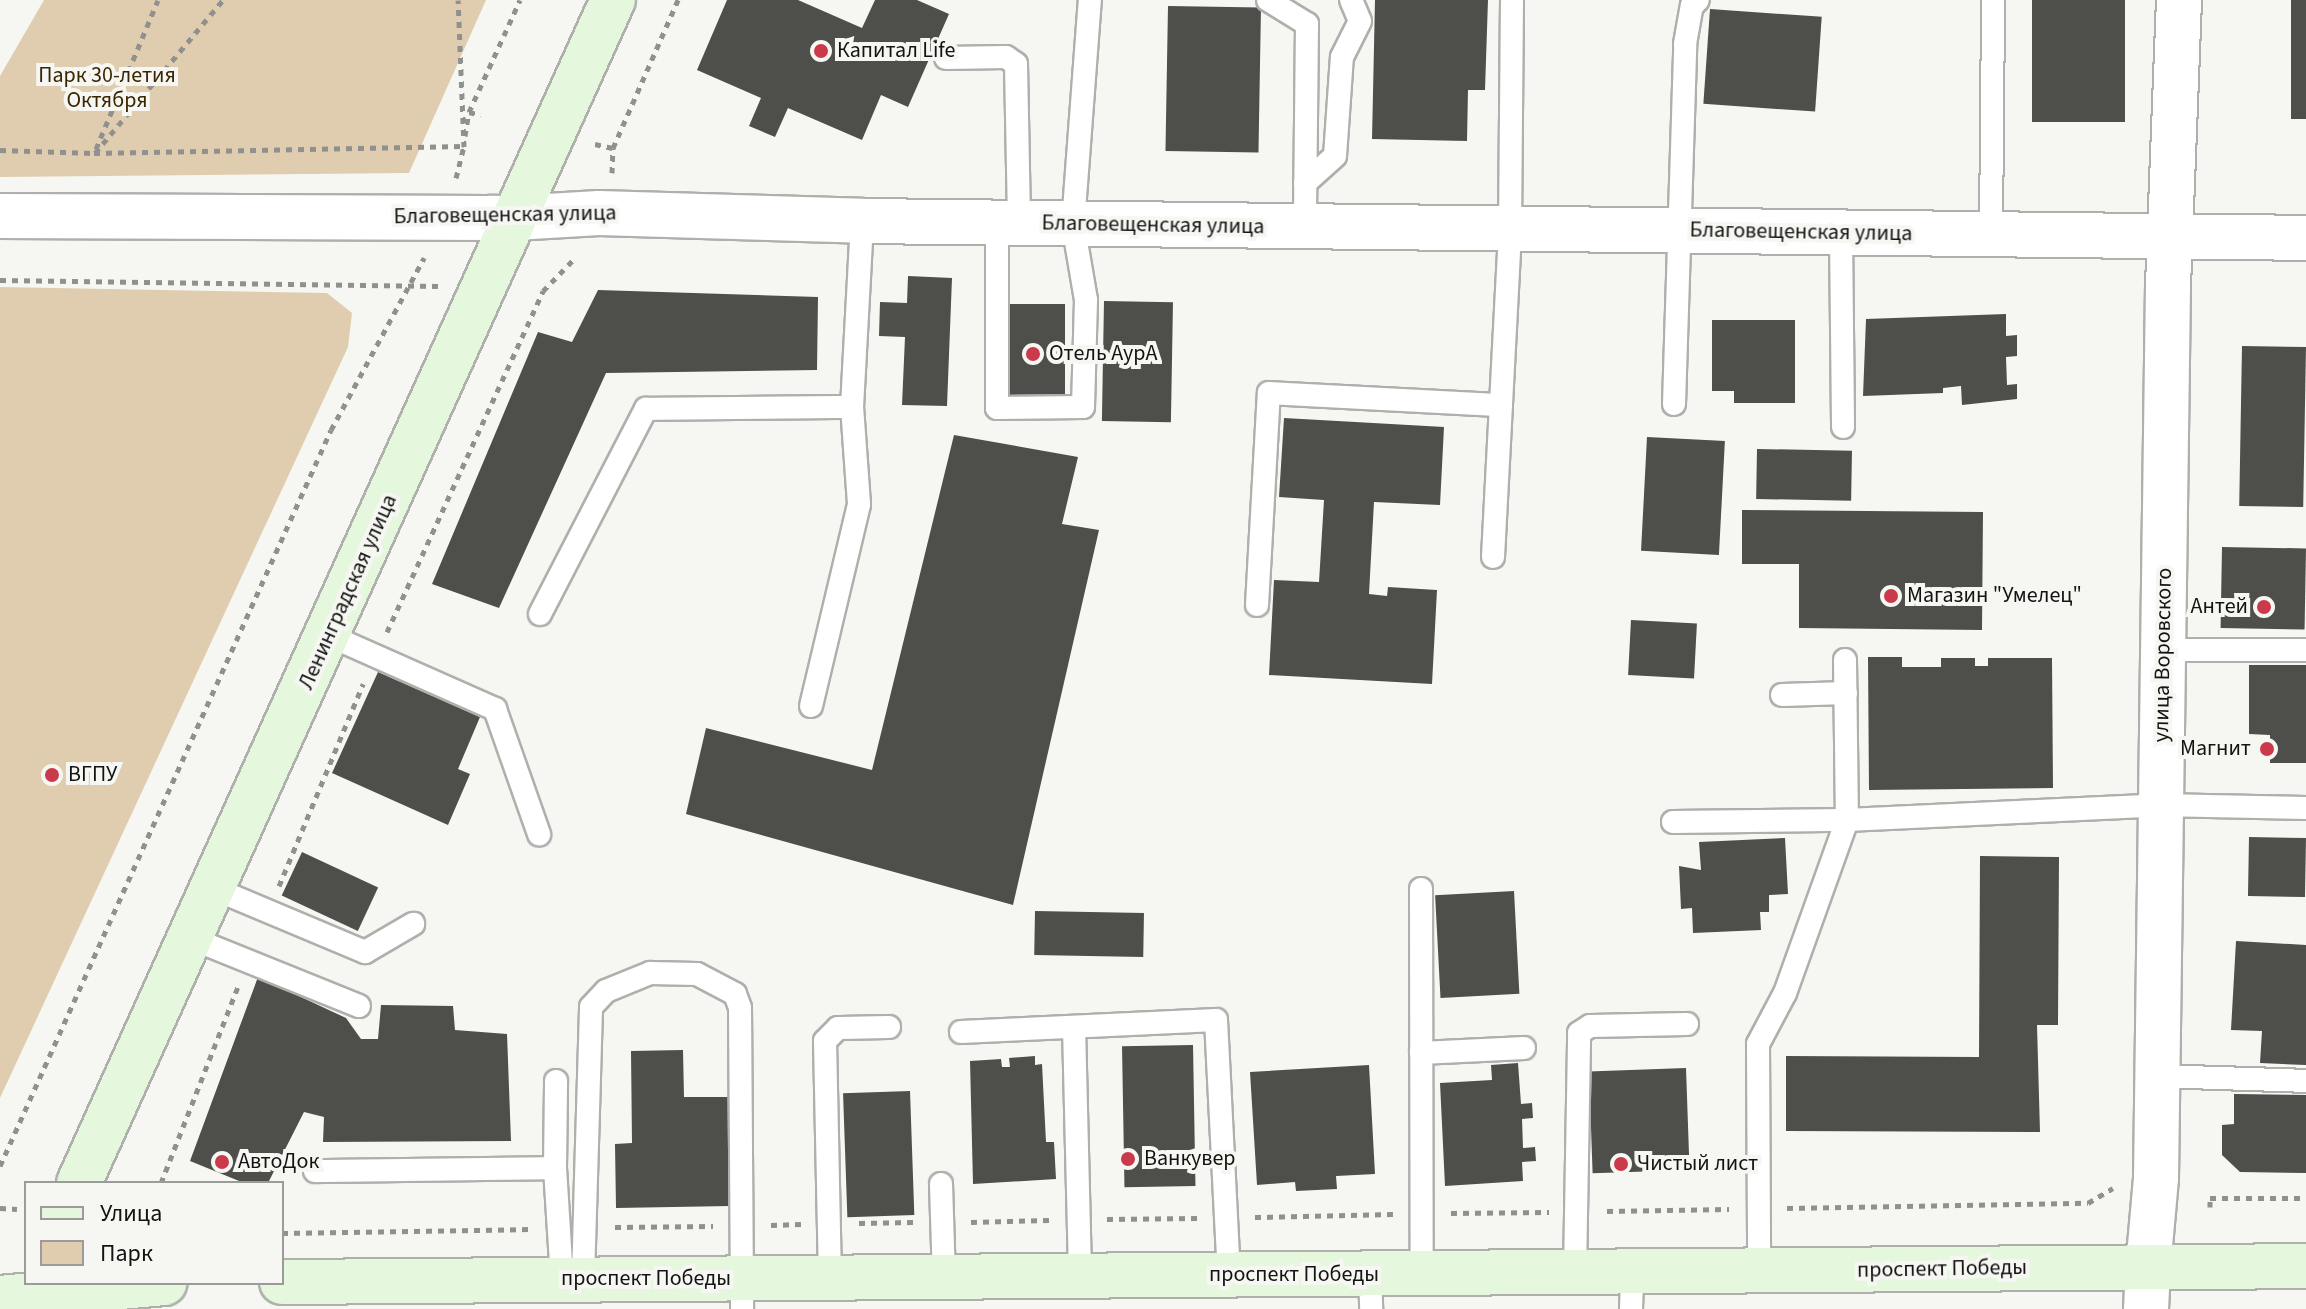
<!DOCTYPE html>
<html>
<head>
<meta charset="utf-8">
<style>
	body { margin:0 }
	#map { position:relative; width:2306px; height:1309px; overflow:hidden; background:#f6f7f3; font-family:"Source Sans 3",sans-serif }
	div>[style] { position:absolute }
	[style*='--x'] { left:calc(var(--x)*1px); top:calc(var(--y)*1px); width:calc(var(--w)*1px); rotate:calc(var(--a)*1deg) }
	.green>* { inset:0; background:#e0cdaf }
	.building>* { inset:0; background:#4e4e4a; transform-origin:0 0 }
	.path>* { height:5px; margin-top:-2.5px; transform-origin:0; background:repeating-linear-gradient(90deg,#90918e 0 6px,transparent 0 12px) }
	.roads { filter:drop-shadow(2px 0 #afb0ac) drop-shadow(-2px 0 #afb0ac) drop-shadow(0 2px #afb0ac) drop-shadow(0 -2px #afb0ac) }
	.service>* { height:22px; margin:-11px; padding:0 11px; transform-origin:11px; border-radius:11px; background:#fff }
	.minor>* { height:44px; margin:-22px; padding:0 22px; transform-origin:22px; border-radius:22px; background:#fff }
	.tertiary>* { height:44px; margin:-22px; padding:0 22px; transform-origin:22px; border-radius:22px; background:#fff }
	.secondary>* { height:44px; margin:-22px; padding:0 22px; transform-origin:22px; border-radius:22px; background:#e5f7dc }
	.dots>* { width:22px; height:22px; translate:-50% -50%; box-sizing:border-box; border:4px solid #f6f7f3; border-radius:50% }
	span { translate:-50% -50%; white-space:nowrap; text-align:center; line-height:1.15; -webkit-text-stroke:8px #f6f7f3; paint-order:stroke }
	.poi-label { font-size:22px; color:#131412 }
	.left { translate:0 -50%; text-align:left }
	.right { translate:-100% -50%; text-align:right }
	.park-label { font-size:22px; color:#3a2500 }
	.street-label { font-size:22px; color:#131412 }
	.legend { position:absolute; left:24px; top:1181px; width:260px; height:104px; box-sizing:border-box; background:#f6f7f3; border:2px solid #9b9c99; margin:0; padding:10px 14px; list-style:none; font-size:24px; color:#131412 }
	.legend li { display:flex; align-items:center; gap:16px; height:40px }
	.legend b { width:40px; border:2px solid #9b9c99 }
</style>
</head>
<body>
<div id="map">
	<div class="green">
		<div style="clip-path:polygon(44px 0,486px 0,409px 173px,0 177px,0 76px)"></div>
		<div style="clip-path:polygon(0 287px,327px 293px,352px 313px,348px 347px,0 1098px)"></div>
	</div>
	<div class="building">
		<div style="clip-path:polygon(727px 0,798px 0,862px 28px,875px 0,917px 0,949px 14px,908px 107px,881px 95px,862px 140px,788px 108px,775px 137px,749px 126px,761px 98px,697px 70px)"></div>
		<div style="clip-path:polygon(1375px 0,1488px 0,1485px 90px,1468px 90px,1467px 141px,1372px 139px)"></div>
		<div style="left:2032px;top:0;width:93px;height:122px"></div>
		<div style="left:2291px;top:0;width:15px;height:119px"></div>
		<div style="left:1168px;top:6px;width:93px;height:145px;rotate:1deg"></div>
		<div style="left:1710px;top:9px;width:112px;height:95px;rotate:4deg"></div>
		<div style="clip-path:polygon(908px 276px,952px 278px,947px 406px,902px 405px,905px 337px,879px 336px,880px 302px,907px 303px)"></div>
		<div style="clip-path:polygon(598px 290px,818px 297px,817px 370px,606px 373px,499px 608px,432px 584px,538px 332px,572px 342px)"></div>
		<div style="left:1104px;top:301px;width:69px;height:120px;rotate:1deg"></div>
		<div style="left:1065px;top:304px;width:95px;height:59px;rotate:90deg"></div>
		<div style="clip-path:polygon(2006px 314px,2006px 336px,2017px 335px,2017px 356px,2006px 357px,2007px 385px,2017px 384px,2017px 399px,1962px 405px,1961px 386px,1943px 388px,1943px 393px,1863px 396px,1866px 319px)"></div>
		<div style="clip-path:polygon(1712px 320px,1795px 320px,1795px 403px,1734px 403px,1734px 391px,1712px 391px)"></div>
		<div style="left:2242px;top:346px;width:64px;height:160px;rotate:1deg"></div>
		<div style="clip-path:polygon(1284px 418px,1444px 427px,1440px 505px,1374px 502px,1369px 594px,1387px 596px,1388px 587px,1437px 590px,1432px 684px,1269px 675px,1274px 580px,1319px 582px,1324px 500px,1279px 497px)"></div>
		<div style="clip-path:polygon(954px 435px,1078px 457px,1062px 524px,1099px 530px,1013px 905px,686px 814px,706px 728px,872px 770px)"></div>
		<div style="left:1647px;top:437px;width:78px;height:114px;rotate:3deg"></div>
		<div style="left:1757px;top:449px;width:95px;height:50px;rotate:1deg"></div>
		<div style="clip-path:polygon(1742px 510px,1983px 512px,1982px 630px,1799px 628px,1799px 564px,1742px 564px)"></div>
		<div style="left:2222px;top:547px;width:84px;height:81px;rotate:1deg"></div>
		<div style="left:1631px;top:620px;width:66px;height:55px;rotate:3deg"></div>
		<div style="clip-path:polygon(1868px 657px,1902px 657px,1902px 667px,1941px 667px,1941px 658px,1975px 658px,1975px 666px,1988px 666px,1988px 658px,2052px 658px,2053px 788px,1869px 790px)"></div>
		<div style="clip-path:polygon(2249px 665px,2306px 665px,2306px 763px,2270px 763px,2270px 735px,2249px 734px)"></div>
		<div style="clip-path:polygon(378px 672px,480px 717px,458px 769px,470px 774px,448px 825px,332px 773px)"></div>
		<div style="left:2249px;top:837px;width:57px;height:59px;rotate:1deg"></div>
		<div style="clip-path:polygon(1785px 838px,1788px 894px,1769px 895px,1769px 912px,1760px 912px,1761px 930px,1693px 933px,1692px 908px,1681px 909px,1679px 866px,1701px 870px,1699px 842px)"></div>
		<div style="left:302px;top:852px;width:84px;height:48px;rotate:25deg"></div>
		<div style="clip-path:polygon(1980px 856px,2059px 857px,2058px 1025px,2037px 1025px,2040px 1132px,1786px 1131px,1786px 1056px,1979px 1057px)"></div>
		<div style="left:1514px;top:891px;width:103px;height:79px;rotate:87deg"></div>
		<div style="left:1035px;top:911px;width:109px;height:44px;rotate:1deg"></div>
		<div style="clip-path:polygon(2236px 941px,2306px 945px,2306px 1065px,2260px 1063px,2262px 1031px,2231px 1030px)"></div>
		<div style="clip-path:polygon(258px 977px,346px 1018px,361px 1039px,378px 1039px,381px 1005px,453px 1006px,455px 1030px,507px 1034px,511px 1141px,323px 1142px,324px 1117px,304px 1112px,268px 1183px,244px 1183px,190px 1161px)"></div>
		<div style="left:1193px;top:1045px;width:141px;height:71px;rotate:89deg"></div>
		<div style="clip-path:polygon(683px 1050px,684px 1097px,729px 1097px,730px 1206px,616px 1208px,615px 1144px,632px 1143px,631px 1051px)"></div>
		<div style="clip-path:polygon(1035px 1056px,1035px 1065px,1042px 1064px,1046px 1142px,1054px 1142px,1056px 1179px,973px 1184px,970px 1061px,1001px 1059px,1002px 1067px,1010px 1067px,1009px 1058px)"></div>
		<div style="clip-path:polygon(1518px 1063px,1521px 1104px,1532px 1103px,1533px 1118px,1522px 1119px,1523px 1148px,1535px 1147px,1536px 1161px,1522px 1162px,1523px 1181px,1445px 1186px,1440px 1083px,1492px 1080px,1491px 1065px)"></div>
		<div style="clip-path:polygon(1369px 1065px,1375px 1174px,1336px 1176px,1337px 1189px,1296px 1191px,1295px 1182px,1257px 1185px,1250px 1072px)"></div>
		<div style="left:1686px;top:1068px;width:102px;height:97px;rotate:88deg"></div>
		<div style="left:910px;top:1091px;width:124px;height:67px;rotate:88deg"></div>
		<div style="clip-path:polygon(2234px 1094px,2306px 1095px,2306px 1173px,2240px 1172px,2222px 1155px,2222px 1125px,2234px 1124px)"></div>
	</div>
	<div class="path">
		<div style="--x:469;--y:112;--w:12;--a:14"></div>
		<div style="--x:465;--y:136;--w:24;--a:-81"></div>
		<div style="--x:469;--y:112;--w:123;--a:-65.5"></div>
		<div style="--x:595;--y:144;--w:18;--a:13"></div>
		<div style="--x:96;--y:149;--w:161;--a:-67.4"></div>
		<div style="--x:0;--y:150;--w:94;--a:1.8"></div>
		<div style="--x:94;--y:153;--w:370;--a:-1.1"></div>
		<div style="--x:95;--y:153;--w:199;--a:-50.1"></div>
		<div style="--x:612;--y:173;--w:25;--a:-88"></div>
		<div style="--x:613;--y:148;--w:162;--a:-66.3"></div>
		<div style="--x:456;--y:178;--w:32;--a:-76"></div>
		<div style="--x:464;--y:147;--w:147;--a:-92.3"></div>
		<div style="--x:0;--y:280;--w:438;--a:0.8"></div>
		<div style="--x:387;--y:632;--w:375;--a:-65.4"></div>
		<div style="--x:543;--y:291;--w:47;--a:-45.9"></div>
		<div style="--x:279;--y:886;--w:219;--a:-67.4"></div>
		<div style="--x:0;--y:1166;--w:807;--a:-65.79"></div>
		<div style="--x:331;--y:430;--w:196;--a:-61.6"></div>
		<div style="--x:161;--y:1183;--w:211;--a:-68.6"></div>
		<div style="--x:2210;--y:1207;--w:9;--a:-90"></div>
		<div style="--x:2210;--y:1198;--w:96;--a:0"></div>
		<div style="--x:0;--y:1208;--w:17;--a:3"></div>
		<div style="--x:1787;--y:1208;--w:301;--a:-1"></div>
		<div style="--x:2088;--y:1203;--w:29;--a:-31"></div>
		<div style="--x:1607;--y:1211;--w:122;--a:-0.9"></div>
		<div style="--x:1451;--y:1213;--w:98;--a:-0.6"></div>
		<div style="--x:1255;--y:1217;--w:138;--a:-1.2"></div>
		<div style="--x:1107;--y:1219;--w:90;--a:-0.6"></div>
		<div style="--x:971;--y:1222;--w:78;--a:-1.5"></div>
		<div style="--x:859;--y:1223;--w:54;--a:-1.1"></div>
		<div style="--x:771;--y:1225;--w:30;--a:-2"></div>
		<div style="--x:615;--y:1227;--w:98;--a:-0.6"></div>
		<div style="--x:282;--y:1233;--w:247;--a:-0.9"></div>
	</div>
	<div class="roads">
		<div class="service">
			<div style="--x:1268;--y:0;--w:46;--a:31.6"></div>
			<div style="--x:1307;--y:24;--w:203;--a:90.6"></div>
			<div style="--x:946;--y:58;--w:60;--a:-1"></div>
			<div style="--x:1006;--y:57;--w:12;--a:35"></div>
			<div style="--x:1016;--y:64;--w:159;--a:88.9"></div>
			<div style="--x:1305;--y:183;--w:40;--a:-42"></div>
			<div style="--x:1335;--y:156;--w:99;--a:-86"></div>
			<div style="--x:1342;--y:57;--w:40;--a:-63.4"></div>
			<div style="--x:1360;--y:21;--w:23;--a:-113"></div>
			<div style="--x:997;--y:223;--w:185;--a:90"></div>
			<div style="--x:997;--y:408;--w:86;--a:-0.7"></div>
			<div style="--x:1083;--y:407;--w:107;--a:-88.4"></div>
			<div style="--x:1086;--y:300;--w:77;--a:-99.7"></div>
			<div style="--x:1073;--y:224;--w:225;--a:-85.7"></div>
			<div style="--x:1841;--y:233;--w:194;--a:89.4"></div>
			<div style="--x:1991;--y:235;--w:235;--a:-89.5"></div>
			<div style="--x:1674;--y:404;--w:360;--a:-88.2"></div>
			<div style="--x:1685;--y:44;--w:39;--a:-80"></div>
			<div style="--x:1692;--y:6;--w:8;--a:-45"></div>
			<div style="--x:1493;--y:557;--w:328;--a:-87"></div>
			<div style="--x:1510;--y:229;--w:229;--a:-89.5"></div>
			<div style="--x:1257;--y:605;--w:212;--a:-86.8"></div>
			<div style="--x:1269;--y:393;--w:232;--a:3"></div>
			<div style="--x:540;--y:614;--w:231;--a:-62.7"></div>
			<div style="--x:646;--y:409;--w:206;--a:-0.6"></div>
			<div style="--x:852;--y:407;--w:186;--a:-86.9"></div>
			<div style="--x:328;--y:635;--w:183;--a:23.9"></div>
			<div style="--x:495;--y:709;--w:133;--a:70.6"></div>
			<div style="--x:2163;--y:650;--w:143;--a:0"></div>
			<div style="--x:1845;--y:660;--w:160;--a:89.3"></div>
			<div style="--x:1847;--y:820;--w:314;--a:-2.7"></div>
			<div style="--x:2161;--y:805;--w:145;--a:1.2"></div>
			<div style="--x:1782;--y:695;--w:64;--a:-1.8"></div>
			<div style="--x:811;--y:706;--w:208;--a:-76.6"></div>
			<div style="--x:859;--y:504;--w:97;--a:-94.1"></div>
			<div style="--x:1673;--y:822;--w:174;--a:-0.7"></div>
			<div style="--x:1847;--y:820;--w:184;--a:109.7"></div>
			<div style="--x:1785;--y:993;--w:58;--a:117.9"></div>
			<div style="--x:1758;--y:1044;--w:227;--a:89.7"></div>
			<div style="--x:215;--y:889;--w:163;--a:22.8"></div>
			<div style="--x:365;--y:952;--w:56;--a:-30.3"></div>
			<div style="--x:1421;--y:889;--w:385;--a:89.9"></div>
			<div style="--x:193;--y:939;--w:179;--a:22"></div>
			<div style="--x:1074;--y:1027;--w:250;--a:88.6"></div>
			<div style="--x:961;--y:1032;--w:255;--a:-2.7"></div>
			<div style="--x:1216;--y:1020;--w:255;--a:87.1"></div>
			<div style="--x:1421;--y:1053;--w:103;--a:-2.8"></div>
			<div style="--x:2158;--y:1076;--w:148;--a:1.9"></div>
			<div style="--x:555;--y:1168;--w:87;--a:-89.3"></div>
			<div style="--x:315;--y:1171;--w:240;--a:-0.7"></div>
			<div style="--x:555;--y:1168;--w:111;--a:86.4"></div>
			<div style="--x:941;--y:1184;--w:94;--a:88.2"></div>
			<div style="--x:1575;--y:1272;--w:239;--a:-89"></div>
			<div style="--x:1579;--y:1033;--w:13;--a:-32"></div>
			<div style="--x:1590;--y:1026;--w:97;--a:-1.2"></div>
			<div style="--x:1370;--y:1274;--w:35;--a:88"></div>
			<div style="--x:583;--y:1279;--w:272;--a:-88.3"></div>
			<div style="--x:591;--y:1007;--w:22;--a:-47"></div>
			<div style="--x:606;--y:991;--w:48;--a:-22.2"></div>
			<div style="--x:650;--y:973;--w:47;--a:1.2"></div>
			<div style="--x:697;--y:974;--w:43;--a:27.8"></div>
			<div style="--x:735;--y:994;--w:15;--a:70"></div>
			<div style="--x:740;--y:1008;--w:301;--a:89.6"></div>
			<div style="--x:830;--y:1279;--w:238;--a:-91.2"></div>
			<div style="--x:825;--y:1041;--w:18;--a:-45"></div>
			<div style="--x:838;--y:1028;--w:51;--a:-1.1"></div>
			<div style="--x:1631;--y:1309;--w:37;--a:-88"></div>
		</div>
		<div class="minor">
			<div style="--x:0;--y:216;--w:514;--a:0.22"></div>
			<div style="--x:514;--y:218;--w:85;--a:-3.4"></div>
			<div style="--x:599;--y:213;--w:263;--a:1.7"></div>
			<div style="--x:862;--y:221;--w:1444;--a:0.67"></div>
			<div style="--x:2148;--y:1268;--w:90;--a:-84.9"></div>
			<div style="--x:2156;--y:1178;--w:892;--a:-89.23"></div>
			<div style="--x:2168;--y:286;--w:286;--a:-87.8"></div>
		</div>
		<div class="tertiary">
			<div style="--x:2146;--y:1309;--w:41;--a:-87.2"></div>
		</div>
		<div class="secondary">
			<div style="--x:79;--y:1183;--w:1298;--a:-65.71"></div>
			<div style="--x:282;--y:1282;--w:2024;--a:-0.45"></div>
			<div style="--x:0;--y:1298;--w:165;--a:-5.2"></div>
		</div>
	</div>
	<div class="dots">
		<div style="left:821px;top:51px;background:#ca3a4a"></div>
		<div style="left:1033px;top:354px;background:#ca3a4a"></div>
		<div style="left:1891px;top:596px;background:#ca3a4a"></div>
		<div style="left:2264px;top:607px;background:#ca3a4a"></div>
		<div style="left:2267px;top:749px;background:#ca3a4a"></div>
		<div style="left:52px;top:775px;background:#ca3a4a"></div>
		<div style="left:1128px;top:1159px;background:#ca3a4a"></div>
		<div style="left:222px;top:1162px;background:#ca3a4a"></div>
		<div style="left:1621px;top:1164px;background:#ca3a4a"></div>
	</div>
	<div class="poi-label">
		<span class="left" style="left:837px;top:51px">Капитал Life</span>
		<span class="left" style="left:1049px;top:354px">Отель АурА</span>
		<span class="left" style="left:1907px;top:596px">Магазин "Умелец"</span>
		<span class="right" style="left:2248px;top:607px">Антей</span>
		<span class="right" style="left:2251px;top:749px">Магнит</span>
		<span class="left" style="left:68px;top:775px">ВГПУ</span>
		<span class="left" style="left:1144px;top:1159px">Ванкувер</span>
		<span class="left" style="left:238px;top:1162px">АвтоДок</span>
		<span class="left" style="left:1637px;top:1164px">Чистый лист</span>
	</div>
	<div class="park-label">
		<span style="left:107px;top:88px">Парк 30-летия<br>Октября</span>
	</div>
	<div class="street-label">
		<span style="left:505px;top:215px;rotate:-1deg">Благовещенская улица</span>
		<span style="left:1153px;top:225px;rotate:1deg">Благовещенская улица</span>
		<span style="left:1801px;top:232px;rotate:1deg">Благовещенская улица</span>
		<span style="left:348px;top:592px;rotate:-66deg">Ленинградская улица</span>
		<span style="left:2163px;top:655px;rotate:-89deg">улица Воровского</span>
		<span style="left:1942px;top:1269px;rotate:-1deg">проспект Победы</span>
		<span style="left:1294px;top:1275px">проспект Победы</span>
		<span style="left:646px;top:1279px">проспект Победы</span>
	</div>
	<ul class="legend">
	<li><b style="height:10px;background:#e5f7dc"></b>Улица</li>
	<li><b style="height:22px;background:#e0cdaf"></b>Парк</li>
	</ul>
</div>
</body>
</html>
